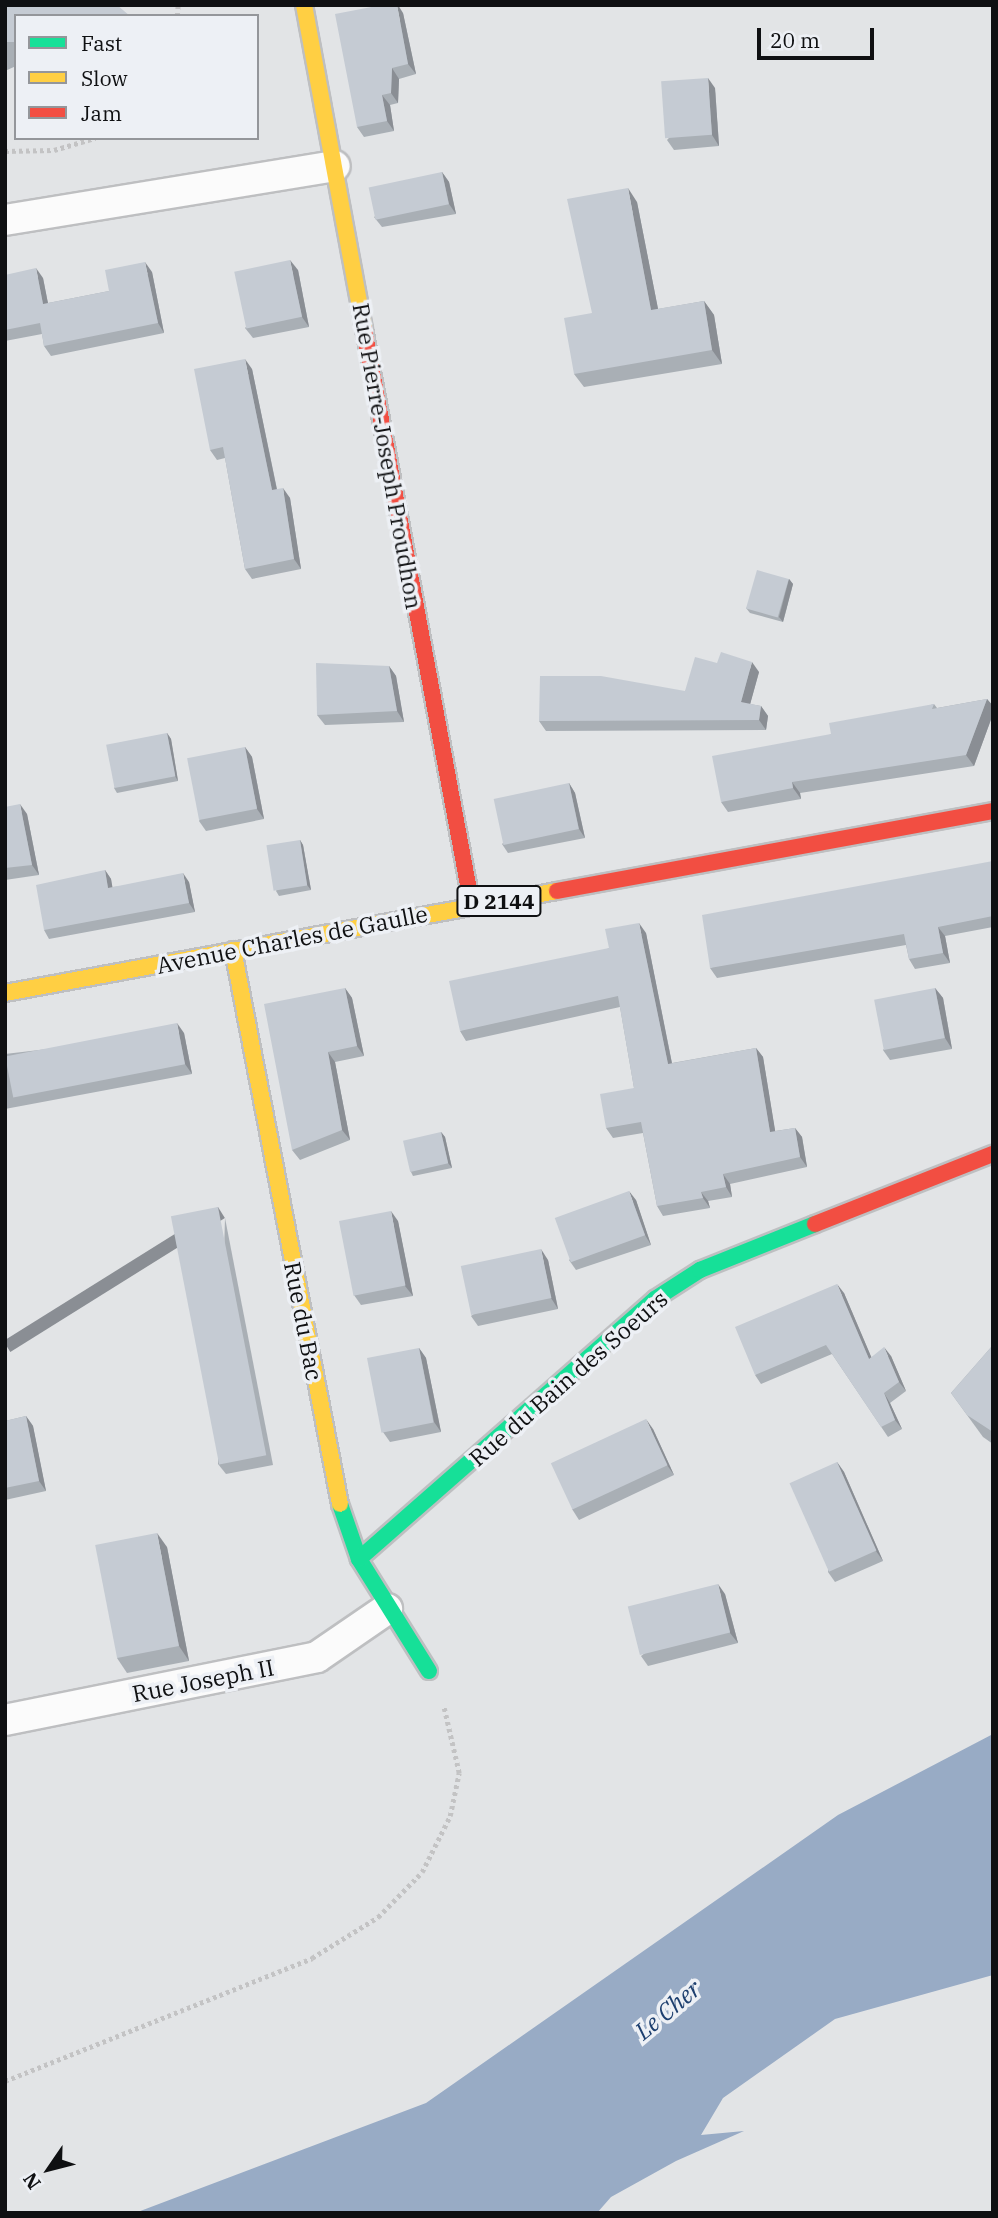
<!DOCTYPE html>
<html>
<head>
<meta charset="utf-8">
<style>
	body { margin:0 }
	#map { position:relative; width:998px; height:2218px; overflow:hidden; background:#e2e4e6; font-family:"IBM Plex Serif",serif }
	div>[style] { position:absolute }
	[style*='--x'] { left:calc(var(--x)*1px); top:calc(var(--y)*1px); width:calc(var(--w)*1px); rotate:calc(var(--a)*1deg) }
	.water>* { inset:0; background:#98abc5 }
	.path>* { height:4.5px; margin-top:-2.25px; transform-origin:0; background:repeating-linear-gradient(90deg,#c3c3c4 0 3.5px,transparent 0 7px) }
	.roads { filter:drop-shadow(2px 0 #bebfc1) drop-shadow(-2px 0 #bebfc1) drop-shadow(0 2px #bebfc1) drop-shadow(0 -2px #bebfc1) }
	.street>* { height:30px; margin:-15px; padding:0 15px; transform-origin:15px; border-radius:15px; background:#fbfbfb }
	.fast>* { height:16px; margin:-8px; padding:0 8px; transform-origin:8px; border-radius:8px; background:#16e098 }
	.slow>* { height:16px; margin:-8px; padding:0 8px; transform-origin:8px; border-radius:8px; background:#ffcf43 }
	.jam>* { height:16px; margin:-8px; padding:0 8px; transform-origin:8px; border-radius:8px; background:#f24e42 }
	.wall>* { inset:0; background:#a9afb5 }
	.shaded-wall>* { inset:0; background:#8a8e94; transform-origin:0 0 }
	.building>* { inset:0; background:#c5cbd3; transform-origin:0 0 }
	span { translate:-50% -50%; white-space:nowrap; text-align:center; line-height:1.15; -webkit-text-stroke:7px #edf0f5; paint-order:stroke }
	.shield-label span { padding:2px 5px; background:#edf0f5; border:2px solid; border-radius:5px; -webkit-text-stroke-width:0 }
	.shield-label { font-size:21px; color:#0f1012; font-weight:700 }
	.street-label { font-size:23px; color:#0f1012 }
	.water-label { font-size:24px; color:#1d3f6f; font-style:italic }
	.frame { position:absolute; inset:0; border:7px solid #0f1012; pointer-events:none }
	.legend { position:absolute; left:14px; top:14px; width:245px; height:126px; box-sizing:border-box; background:#edf0f5; border:2px solid #94969a; margin:0; padding:9px 12px; list-style:none; font-size:21px; color:#0f1012 }
	.legend li { display:flex; align-items:center; gap:14px; height:35px }
	.legend b { width:35px; border:2px solid #94969a }
	.north { position:absolute; left:14px; top:2134px; width:70px; height:70px; -webkit-text-stroke:5px #edf0f5; paint-order:stroke; rotate:235deg; font-size:19px; font-weight:700; line-height:28px; text-align:center; color:#0f1012 }
	.north::after { content:''; display:block; margin:auto; width:24px; height:32px; background:#0f1012; clip-path:polygon(50% 0,100% 100%,50% 72%,0 100%) }
	.scale { position:absolute; left:757px; top:28px; width:117px; height:32px; box-sizing:border-box; border:4px solid #0f1012; border-top:0; padding-left:9px; font-size:21px; line-height:24px; white-space:nowrap; color:#0f1012; -webkit-text-stroke:5px #edf0f5; paint-order:stroke }
</style>
</head>
<body>
<div id="map">
	<div class="water">
		<div style="clip-path:polygon(993px 1734px,993px 1975px,835px 2019px,723px 2098px,701px 2135px,744px 2131px,676px 2161px,611px 2197px,597px 2213px,135px 2213px,426px 2103px,838px 1815px)"></div>
	</div>
	<div class="path">
		<div style="--x:177;--y:16;--w:11;--a:-85"></div>
		<div style="--x:5;--y:151;--w:49;--a:-1.2"></div>
		<div style="--x:54;--y:150;--w:43;--a:-16.3"></div>
		<div style="--x:5;--y:2081;--w:331;--a:-21.8"></div>
		<div style="--x:312;--y:1958;--w:78;--a:-31.8"></div>
		<div style="--x:378;--y:1917;--w:63;--a:-45.6"></div>
		<div style="--x:422;--y:1872;--w:63;--a:-63.4"></div>
		<div style="--x:450;--y:1816;--w:44;--a:-78.2"></div>
		<div style="--x:459;--y:1773;--w:67;--a:-103"></div>
	</div>
	<div class="roads">
		<div class="street">
			<div style="--x:5;--y:220;--w:334;--a:-9.3"></div>
			<div style="--x:5;--y:1720;--w:318;--a:-11.4"></div>
			<div style="--x:317;--y:1657;--w:85;--a:-34.4"></div>
		</div>
		<div class="fast">
			<div style="--x:340;--y:1504;--w:58;--a:70.9"></div>
			<div style="--x:359;--y:1559;--w:132;--a:58"></div>
			<div style="--x:359;--y:1559;--w:394;--a:-41.3"></div>
			<div style="--x:655;--y:1299;--w:54;--a:-32.8"></div>
			<div style="--x:700;--y:1270;--w:124;--a:-21.8"></div>
		</div>
		<div class="slow">
			<div style="--x:304;--y:5;--w:330;--a:79.5"></div>
			<div style="--x:233;--y:950;--w:564;--a:79.07"></div>
			<div style="--x:5;--y:993;--w:561;--a:-10.47"></div>
		</div>
		<div class="jam">
			<div style="--x:364;--y:329;--w:587;--a:79.4"></div>
			<div style="--x:557;--y:891;--w:443;--a:-10.4"></div>
			<div style="--x:815;--y:1224;--w:191;--a:-21.5"></div>
		</div>
	</div>
	<div class="wall">
		<div style="clip-path:polygon(5px 5px,16px 16px,16px 66px,5px 71px)"></div>
		<div style="clip-path:polygon(403px 13px,416px 74px,399px 79px,398px 103px,390px 105px,394px 131px,364px 137px,357px 127px)"></div>
		<div style="clip-path:polygon(715px 88px,719px 146px,674px 150px,667px 140px)"></div>
		<div style="clip-path:polygon(442px 172px,449px 182px,456px 214px,382px 227px,374px 217px)"></div>
		<div style="clip-path:polygon(637px 202px,658px 309px,704px 301px,714px 315px,722px 364px,584px 387px,574px 374px,592px 313px)"></div>
		<div style="clip-path:polygon(298px 270px,309px 327px,253px 338px,245px 328px)"></div>
		<div style="clip-path:polygon(152px 272px,164px 333px,51px 356px,44px 346px,42px 334px,5px 341px,5px 275px,43px 278px,48px 303px,109px 291px)"></div>
		<div style="clip-path:polygon(252px 369px,277px 489px,290px 498px,301px 569px,252px 579px,245px 569px,225px 458px,217px 460px,210px 450px)"></div>
		<div style="clip-path:polygon(789px 579px,793px 584px,783px 622px,750px 613px,746px 608px)"></div>
		<div style="clip-path:polygon(717px 663px,759px 672px,750px 704px,761px 706px,768px 716px,766px 730px,546px 731px,539px 721px,685px 691px)"></div>
		<div style="clip-path:polygon(389px 666px,396px 676px,404px 722px,325px 725px,317px 715px)"></div>
		<div style="clip-path:polygon(987px 699px,993px 706px,993px 714px,974px 766px,800px 793px,801px 799px,728px 812px,721px 802px,831px 734px,934px 704px,937px 708px)"></div>
		<div style="clip-path:polygon(167px 733px,171px 739px,178px 781px,117px 793px,114px 788px)"></div>
		<div style="clip-path:polygon(245px 747px,252px 757px,264px 819px,206px 831px,199px 821px)"></div>
		<div style="clip-path:polygon(569px 783px,575px 793px,585px 838px,508px 853px,502px 844px)"></div>
		<div style="clip-path:polygon(5px 807px,27px 814px,39px 875px,5px 880px)"></div>
		<div style="clip-path:polygon(300px 840px,303px 845px,311px 890px,279px 896px,276px 891px)"></div>
		<div style="clip-path:polygon(993px 861px,993px 927px,945px 936px,950px 963px,915px 969px,909px 959px,906px 945px,717px 978px,710px 968px)"></div>
		<div style="clip-path:polygon(105px 870px,111px 879px,112px 887px,189px 882px,195px 912px,49px 939px,44px 930px)"></div>
		<div style="clip-path:polygon(646px 933px,672px 1063px,756px 1048px,763px 1057px,775px 1131px,795px 1128px,802px 1137px,807px 1167px,730px 1184px,732px 1197px,708px 1201px,710px 1208px,663px 1216px,657px 1206px,643px 1133px,613px 1138px,606px 1128px,634px 1088px,620px 1007px,466px 1041px,460px 1031px,609px 948px)"></div>
		<div style="clip-path:polygon(345px 988px,352px 998px,364px 1056px,335px 1062px,350px 1140px,300px 1160px,292px 1150px)"></div>
		<div style="clip-path:polygon(935px 988px,943px 998px,952px 1049px,890px 1060px,883px 1050px)"></div>
		<div style="clip-path:polygon(184px 1033px,192px 1074px,5px 1109px,5px 1054px)"></div>
		<div style="clip-path:polygon(441px 1132px,445px 1137px,452px 1168px,413px 1176px,410px 1170px)"></div>
		<div style="clip-path:polygon(636px 1200px,651px 1245px,576px 1270px,569px 1260px)"></div>
		<div style="clip-path:polygon(225px 1218px,273px 1465px,226px 1474px,218px 1464px)"></div>
		<div style="clip-path:polygon(398px 1221px,413px 1296px,361px 1305px,354px 1295px)"></div>
		<div style="clip-path:polygon(548px 1260px,558px 1309px,478px 1326px,471px 1316px)"></div>
		<div style="clip-path:polygon(844px 1293px,871px 1357px,891px 1356px,906px 1391px,890px 1403px,902px 1429px,888px 1437px,832px 1354px,761px 1384px,755px 1375px)"></div>
		<div style="clip-path:polygon(993px 1345px,993px 1444px,983px 1437px,951px 1393px)"></div>
		<div style="clip-path:polygon(419px 1348px,426px 1358px,441px 1432px,390px 1442px,383px 1432px)"></div>
		<div style="clip-path:polygon(26px 1416px,33px 1426px,46px 1491px,5px 1500px,5px 1421px)"></div>
		<div style="clip-path:polygon(653px 1429px,674px 1475px,579px 1520px,572px 1509px)"></div>
		<div style="clip-path:polygon(837px 1462px,844px 1472px,883px 1561px,835px 1582px,828px 1572px)"></div>
		<div style="clip-path:polygon(167px 1547px,189px 1661px,127px 1673px,117px 1658px)"></div>
		<div style="clip-path:polygon(725px 1594px,738px 1643px,648px 1666px,641px 1656px)"></div>
	</div>
	<div class="shaded-wall">
		<div style="clip-path:polygon(397px 5px,398px 5px,403px 13px,416px 74px,408px 64px)"></div>
		<div style="clip-path:polygon(392px 68px,399px 79px,398px 103px,391px 93px)"></div>
		<div style="clip-path:polygon(708px 78px,715px 88px,719px 146px,712px 135px)"></div>
		<div style="clip-path:polygon(382px 95px,390px 105px,394px 131px,387px 121px)"></div>
		<div style="clip-path:polygon(442px 172px,449px 182px,456px 214px,449px 204px)"></div>
		<div style="clip-path:polygon(628px 188px,637px 202px,661px 324px,651px 310px)"></div>
		<div style="clip-path:polygon(290px 260px,298px 270px,309px 327px,302px 317px)"></div>
		<div style="clip-path:polygon(145px 262px,152px 272px,164px 333px,158px 323px)"></div>
		<div style="clip-path:polygon(36px 268px,43px 278px,50px 314px,43px 304px)"></div>
		<div style="clip-path:polygon(704px 301px,714px 315px,722px 364px,712px 350px)"></div>
		<div style="clip-path:polygon(245px 359px,252px 369px,279px 500px,272px 490px)"></div>
		<div style="clip-path:polygon(283px 488px,290px 498px,301px 569px,294px 559px)"></div>
		<div style="clip-path:polygon(789px 579px,793px 584px,783px 622px,779px 617px)"></div>
		<div style="clip-path:polygon(752px 662px,759px 672px,748px 712px,741px 702px)"></div>
		<div style="clip-path:polygon(389px 666px,396px 676px,404px 722px,397px 711px)"></div>
		<div style="clip-path:polygon(987px 699px,993px 706px,993px 714px,974px 766px,966px 755px)"></div>
		<div style="clip-path:polygon(761px 706px,768px 716px,766px 730px,759px 720px)"></div>
		<div style="clip-path:polygon(167px 733px,171px 739px,178px 781px,175px 776px)"></div>
		<div style="clip-path:polygon(245px 747px,252px 757px,264px 819px,257px 809px)"></div>
		<div style="clip-path:polygon(792px 782px,800px 793px,801px 799px,793px 788px)"></div>
		<div style="clip-path:polygon(569px 783px,575px 793px,585px 838px,579px 829px)"></div>
		<div style="clip-path:polygon(20px 804px,27px 814px,39px 875px,32px 865px)"></div>
		<div style="clip-path:polygon(300px 840px,303px 845px,311px 890px,307px 885px)"></div>
		<div style="clip-path:polygon(105px 870px,111px 879px,114px 896px,108px 888px)"></div>
		<div style="clip-path:polygon(183px 873px,189px 882px,195px 912px,189px 903px)"></div>
		<div style="clip-path:polygon(639px 923px,646px 933px,674px 1074px,668px 1064px)"></div>
		<div style="clip-path:polygon(938px 927px,945px 936px,950px 963px,943px 953px)"></div>
		<div style="clip-path:polygon(345px 988px,352px 998px,364px 1056px,357px 1046px)"></div>
		<div style="clip-path:polygon(935px 988px,943px 998px,952px 1049px,945px 1038px)"></div>
		<div style="clip-path:polygon(177px 1023px,184px 1033px,192px 1074px,185px 1064px)"></div>
		<div style="clip-path:polygon(756px 1048px,763px 1057px,777px 1142px,770px 1132px)"></div>
		<div style="clip-path:polygon(328px 1052px,335px 1062px,350px 1140px,342px 1130px)"></div>
		<div style="clip-path:polygon(795px 1128px,802px 1137px,807px 1167px,800px 1157px)"></div>
		<div style="clip-path:polygon(441px 1132px,445px 1137px,452px 1168px,448px 1163px)"></div>
		<div style="clip-path:polygon(723px 1174px,730px 1184px,732px 1197px,726px 1187px)"></div>
		<div style="clip-path:polygon(629px 1191px,636px 1200px,651px 1245px,645px 1235px)"></div>
		<div style="clip-path:polygon(701px 1192px,708px 1201px,710px 1208px,703px 1198px)"></div>
		<div style="left:218px;top:1207px;width:13px;height:253px;rotate:58deg"></div>
		<div style="clip-path:polygon(391px 1211px,398px 1221px,413px 1296px,405px 1286px)"></div>
		<div style="clip-path:polygon(541px 1249px,548px 1260px,558px 1309px,551px 1298px)"></div>
		<div style="clip-path:polygon(837px 1284px,844px 1293px,876px 1368px,869px 1359px)"></div>
		<div style="clip-path:polygon(884px 1347px,891px 1356px,906px 1391px,899px 1382px)"></div>
		<div style="clip-path:polygon(419px 1348px,426px 1358px,441px 1432px,434px 1422px)"></div>
		<div style="clip-path:polygon(884px 1393px,890px 1403px,902px 1429px,895px 1420px)"></div>
		<div style="clip-path:polygon(26px 1416px,33px 1426px,46px 1491px,39px 1481px)"></div>
		<div style="clip-path:polygon(646px 1419px,653px 1429px,674px 1475px,667px 1465px)"></div>
		<div style="clip-path:polygon(837px 1462px,844px 1472px,883px 1561px,876px 1551px)"></div>
		<div style="clip-path:polygon(157px 1533px,167px 1547px,189px 1661px,179px 1646px)"></div>
		<div style="clip-path:polygon(718px 1584px,725px 1594px,738px 1643px,730px 1633px)"></div>
	</div>
	<div class="building">
		<div style="clip-path:polygon(5px 5px,117px 5px,130px 16px,16px 16px,16px 42px,5px 42px)"></div>
		<div style="clip-path:polygon(382px 5px,397px 5px,408px 64px,392px 68px,391px 93px,382px 95px,387px 121px,357px 127px,335px 14px)"></div>
		<div style="left:708px;top:78px;width:57px;height:47px;rotate:86deg"></div>
		<div style="left:442px;top:172px;width:33px;height:75px;rotate:78deg"></div>
		<div style="clip-path:polygon(628px 188px,651px 310px,704px 301px,712px 350px,574px 374px,564px 318px,592px 313px,567px 199px)"></div>
		<div style="left:290px;top:260px;width:58px;height:57px;rotate:78deg"></div>
		<div style="clip-path:polygon(145px 262px,158px 323px,44px 346px,40px 323px,5px 330px,5px 275px,36px 268px,43px 304px,109px 291px,105px 270px)"></div>
		<div style="clip-path:polygon(245px 359px,272px 490px,283px 488px,294px 559px,245px 569px,223px 447px,210px 450px,194px 369px)"></div>
		<div style="left:757px;top:570px;width:33px;height:40px;rotate:16deg"></div>
		<div style="clip-path:polygon(721px 652px,752px 662px,741px 702px,761px 706px,759px 720px,539px 721px,540px 676px,601px 676px,685px 691px,695px 657px,717px 663px)"></div>
		<div style="clip-path:polygon(316px 663px,389px 666px,397px 711px,317px 715px)"></div>
		<div style="clip-path:polygon(987px 699px,966px 755px,792px 782px,793px 788px,721px 802px,712px 756px,831px 734px,829px 723px,934px 704px,932px 709px)"></div>
		<div style="left:167px;top:733px;width:44px;height:62px;rotate:79deg"></div>
		<div style="left:245px;top:747px;width:63px;height:59px;rotate:79deg"></div>
		<div style="left:569px;top:783px;width:47px;height:77px;rotate:78deg"></div>
		<div style="clip-path:polygon(20px 804px,32px 865px,5px 868px,5px 807px)"></div>
		<div style="left:300px;top:840px;width:46px;height:34px;rotate:81deg"></div>
		<div style="clip-path:polygon(993px 861px,993px 916px,938px 927px,943px 953px,909px 959px,904px 934px,710px 968px,702px 915px)"></div>
		<div style="clip-path:polygon(105px 870px,108px 888px,183px 873px,189px 903px,44px 930px,36px 885px)"></div>
		<div style="clip-path:polygon(639px 923px,668px 1064px,756px 1048px,770px 1132px,795px 1128px,800px 1157px,723px 1174px,726px 1187px,701px 1192px,703px 1198px,657px 1206px,641px 1122px,606px 1128px,600px 1094px,634px 1088px,618px 996px,460px 1031px,449px 981px,609px 948px,605px 929px)"></div>
		<div style="clip-path:polygon(345px 988px,357px 1046px,328px 1052px,342px 1130px,292px 1150px,264px 1004px)"></div>
		<div style="left:935px;top:988px;width:51px;height:62px;rotate:79deg"></div>
		<div style="left:177px;top:1023px;width:42px;height:175px;rotate:79deg"></div>
		<div style="left:441px;top:1132px;width:32px;height:39px;rotate:77deg"></div>
		<div style="left:629px;top:1191px;width:47px;height:79px;rotate:70deg"></div>
		<div style="left:218px;top:1207px;width:253px;height:48px;rotate:79deg"></div>
		<div style="left:391px;top:1211px;width:76px;height:53px;rotate:79deg"></div>
		<div style="left:541px;top:1249px;width:50px;height:82px;rotate:78deg"></div>
		<div style="clip-path:polygon(837px 1284px,869px 1359px,884px 1347px,899px 1382px,884px 1393px,895px 1420px,881px 1427px,826px 1345px,755px 1375px,735px 1327px)"></div>
		<div style="clip-path:polygon(993px 1345px,993px 1432px,967px 1415px,951px 1393px)"></div>
		<div style="left:419px;top:1348px;width:76px;height:53px;rotate:79deg"></div>
		<div style="clip-path:polygon(26px 1416px,39px 1481px,5px 1488px,5px 1421px)"></div>
		<div style="left:646px;top:1419px;width:51px;height:105px;rotate:65deg"></div>
		<div style="left:837px;top:1462px;width:97px;height:52px;rotate:66deg"></div>
		<div style="left:157px;top:1533px;width:115px;height:63px;rotate:79deg"></div>
		<div style="left:718px;top:1584px;width:50px;height:93px;rotate:76deg"></div>
	</div>
	<div class="shield-label">
		<span style="left:499px;top:901px">D 2144</span>
	</div>
	<div class="street-label">
		<span style="left:388px;top:456px;rotate:80deg">Rue Pierre-Joseph Proudhon</span>
		<span style="left:292px;top:939px;rotate:-11deg">Avenue Charles de Gaulle</span>
		<span style="left:304px;top:1321px;rotate:79deg">Rue du Bac</span>
		<span style="left:568px;top:1378px;rotate:-41deg">Rue du Bain des Soeurs</span>
		<span style="left:203px;top:1680px;rotate:-11deg">Rue Joseph II</span>
	</div>
	<div class="water-label">
		<span style="left:668px;top:2010px;rotate:-40deg">Le Cher</span>
	</div>
	<div class="frame"></div>
	<ul class="legend">
	<li><b style="height:9px;background:#16e098"></b>Fast</li>
	<li><b style="height:9px;background:#ffcf43"></b>Slow</li>
	<li><b style="height:9px;background:#f24e42"></b>Jam</li>
	</ul>
	<div class="north">N</div>
	<div class="scale">20 m</div>
</div>
</body>
</html>
